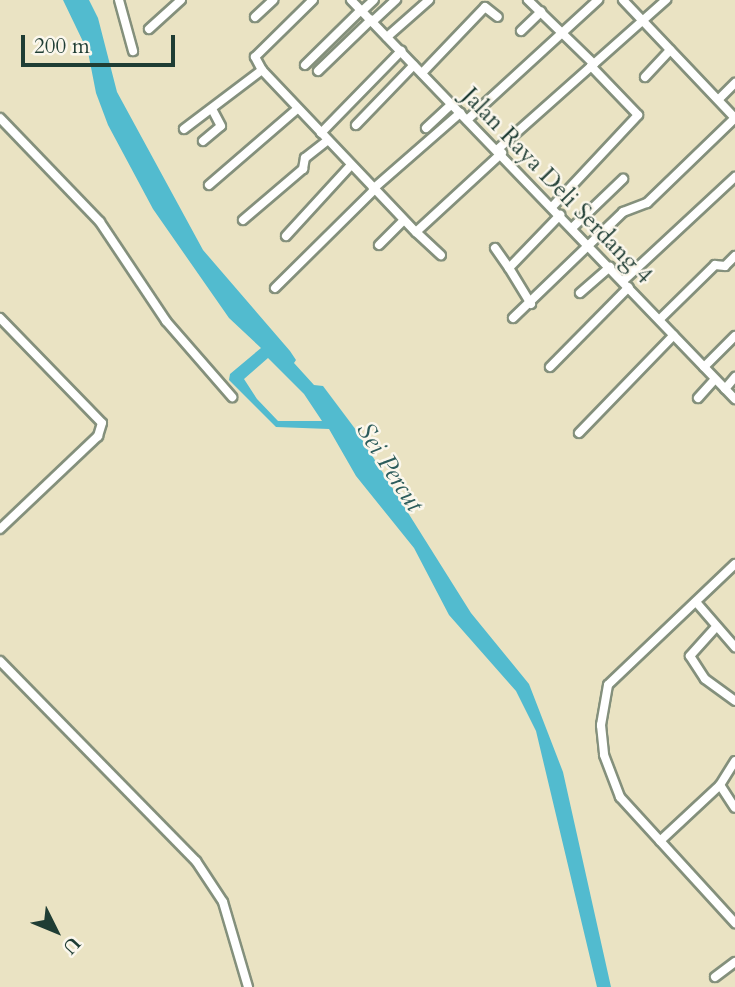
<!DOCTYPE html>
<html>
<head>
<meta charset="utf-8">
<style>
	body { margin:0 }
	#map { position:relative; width:735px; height:987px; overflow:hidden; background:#eae3c3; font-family:Cardo,serif }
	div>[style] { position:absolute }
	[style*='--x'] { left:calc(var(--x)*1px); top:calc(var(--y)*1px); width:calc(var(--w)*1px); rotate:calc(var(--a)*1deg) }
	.water>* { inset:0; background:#52bbcf }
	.roads { filter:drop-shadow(2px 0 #84907c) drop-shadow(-2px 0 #84907c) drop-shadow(0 2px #84907c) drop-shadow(0 -2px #84907c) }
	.minor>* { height:8px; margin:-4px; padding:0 4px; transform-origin:4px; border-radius:4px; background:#fff }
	span { translate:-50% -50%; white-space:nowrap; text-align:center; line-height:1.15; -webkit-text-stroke:5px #fbf7ec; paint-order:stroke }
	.street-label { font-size:24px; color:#1f3d34 }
	.water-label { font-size:26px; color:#2c5c5b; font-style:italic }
	.north { position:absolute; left:21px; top:896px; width:70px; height:70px; -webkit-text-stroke:5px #fbf7ec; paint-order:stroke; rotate:133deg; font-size:19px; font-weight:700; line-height:28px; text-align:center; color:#1f3d34 }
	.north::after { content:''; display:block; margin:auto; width:24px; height:32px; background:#1f3d34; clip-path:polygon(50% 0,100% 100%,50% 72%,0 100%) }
	.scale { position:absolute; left:21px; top:35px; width:154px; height:32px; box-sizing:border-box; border:4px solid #1f3d34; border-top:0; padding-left:9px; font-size:21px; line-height:24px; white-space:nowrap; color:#1f3d34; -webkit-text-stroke:5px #fbf7ec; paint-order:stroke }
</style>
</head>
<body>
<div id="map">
	<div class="water">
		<div style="clip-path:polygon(evenodd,63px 0,89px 0,98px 18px,117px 92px,203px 250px,290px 351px,296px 360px,294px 363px,314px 385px,323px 386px,356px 430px,471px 613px,529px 684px,563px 772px,611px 987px,597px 987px,536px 731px,516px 691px,449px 615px,414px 548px,356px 476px,329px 429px,276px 427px,229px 380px,230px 374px,261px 348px,229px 318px,153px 209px,108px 125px,96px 93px,88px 52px,63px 0,268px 358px,304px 394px,322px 421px,278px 421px,257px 399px,244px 379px,268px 358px)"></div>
	</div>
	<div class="roads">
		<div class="minor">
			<div style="--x:119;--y:0;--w:53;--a:74.6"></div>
			<div style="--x:351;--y:0;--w:554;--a:46.1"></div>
			<div style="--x:528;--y:0;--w:92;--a:44.1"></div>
			<div style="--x:623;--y:0;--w:163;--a:46.5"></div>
			<div style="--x:362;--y:11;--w:16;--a:-43"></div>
			<div style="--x:255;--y:17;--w:25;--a:-43"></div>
			<div style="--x:372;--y:22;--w:33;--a:-43"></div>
			<div style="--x:149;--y:29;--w:43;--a:-42.2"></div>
			<div style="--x:521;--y:31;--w:28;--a:-44"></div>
			<div style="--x:387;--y:37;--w:56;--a:-41.4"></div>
			<div style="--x:305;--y:65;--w:78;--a:-44.5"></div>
			<div style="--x:262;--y:70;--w:15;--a:-118"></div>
			<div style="--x:255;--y:57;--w:81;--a:-44.5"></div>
			<div style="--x:318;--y:71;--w:74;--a:-43.9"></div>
			<div style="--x:422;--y:73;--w:91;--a:-46.3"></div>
			<div style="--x:485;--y:7;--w:16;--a:38"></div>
			<div style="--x:645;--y:77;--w:37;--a:-47"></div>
			<div style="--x:719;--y:99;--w:23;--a:-45"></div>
			<div style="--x:0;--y:118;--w:144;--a:46.1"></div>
			<div style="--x:100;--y:222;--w:119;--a:56.3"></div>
			<div style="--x:166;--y:321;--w:101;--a:49"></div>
			<div style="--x:467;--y:120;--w:178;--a:-42.5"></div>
			<div style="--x:356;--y:125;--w:83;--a:-46"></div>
			<div style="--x:426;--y:128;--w:35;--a:-43"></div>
			<div style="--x:184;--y:129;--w:98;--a:-37.1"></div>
			<div style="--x:262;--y:70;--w:224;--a:46.5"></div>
			<div style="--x:416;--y:232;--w:117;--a:-42.6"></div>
			<div style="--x:321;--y:133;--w:115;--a:-45.7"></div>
			<div style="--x:203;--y:141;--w:23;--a:-40"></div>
			<div style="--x:221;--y:126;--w:19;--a:-118"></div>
			<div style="--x:498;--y:149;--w:225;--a:-41.6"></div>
			<div style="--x:209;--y:185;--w:116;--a:-40.8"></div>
			<div style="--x:373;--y:189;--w:116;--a:-41.1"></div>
			<div style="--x:552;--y:207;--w:126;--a:-46.9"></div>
			<div style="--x:638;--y:115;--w:68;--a:-133.8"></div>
			<div style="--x:243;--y:220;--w:79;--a:-40.4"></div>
			<div style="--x:303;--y:169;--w:11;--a:-80"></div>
			<div style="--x:305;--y:158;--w:29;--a:-38"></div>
			<div style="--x:572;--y:228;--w:71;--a:-43.9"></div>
			<div style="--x:416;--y:232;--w:34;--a:43"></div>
			<div style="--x:286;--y:236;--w:96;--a:-47.5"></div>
			<div style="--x:379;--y:245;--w:35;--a:-45"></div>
			<div style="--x:495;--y:248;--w:24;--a:55"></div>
			<div style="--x:623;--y:281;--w:153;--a:-42.9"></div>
			<div style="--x:275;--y:288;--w:139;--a:-44.7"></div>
			<div style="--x:580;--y:293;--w:40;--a:-41"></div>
			<div style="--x:531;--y:304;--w:42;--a:-121.4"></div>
			<div style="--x:509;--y:268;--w:74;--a:-46.1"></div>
			<div style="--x:0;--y:318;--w:146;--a:45.8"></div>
			<div style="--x:102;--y:423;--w:14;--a:107"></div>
			<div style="--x:98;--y:436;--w:135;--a:136.5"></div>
			<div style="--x:513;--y:318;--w:153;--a:-43.9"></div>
			<div style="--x:623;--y:212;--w:26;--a:-21"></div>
			<div style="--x:647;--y:203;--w:122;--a:-44"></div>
			<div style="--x:660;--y:319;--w:77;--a:-44.5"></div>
			<div style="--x:715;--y:265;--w:10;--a:6"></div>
			<div style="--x:725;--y:266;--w:14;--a:-45"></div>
			<div style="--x:550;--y:367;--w:112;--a:-45.4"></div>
			<div style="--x:704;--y:367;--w:44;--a:-45"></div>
			<div style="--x:725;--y:389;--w:16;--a:-50"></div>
			<div style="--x:698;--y:398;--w:25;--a:-48"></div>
			<div style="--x:579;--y:433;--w:136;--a:-45.9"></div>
			<div style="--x:735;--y:564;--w:175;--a:136.4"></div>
			<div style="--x:608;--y:685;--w:41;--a:99.9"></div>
			<div style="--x:601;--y:725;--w:30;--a:84"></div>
			<div style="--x:604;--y:755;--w:45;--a:69.1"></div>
			<div style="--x:620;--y:797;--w:171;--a:47.6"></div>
			<div style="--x:696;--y:602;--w:60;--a:49.1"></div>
			<div style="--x:716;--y:627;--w:39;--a:132"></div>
			<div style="--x:690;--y:656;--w:27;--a:57"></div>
			<div style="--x:705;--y:679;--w:37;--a:36"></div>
			<div style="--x:0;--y:661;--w:280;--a:45.6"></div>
			<div style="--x:196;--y:861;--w:49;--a:56.6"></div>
			<div style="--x:223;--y:902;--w:89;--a:73.6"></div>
			<div style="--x:720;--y:785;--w:28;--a:-58"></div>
			<div style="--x:660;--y:841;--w:82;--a:-43"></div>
			<div style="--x:720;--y:785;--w:27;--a:57"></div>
			<div style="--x:715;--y:977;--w:25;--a:-37"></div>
		</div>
	</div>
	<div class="street-label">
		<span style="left:557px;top:186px;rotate:46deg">Jalan Raya Deli Serdang 4</span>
	</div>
	<div class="water-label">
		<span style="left:390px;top:467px;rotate:57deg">Sei Percut</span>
	</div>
	<div class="north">U</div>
	<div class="scale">200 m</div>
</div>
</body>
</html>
